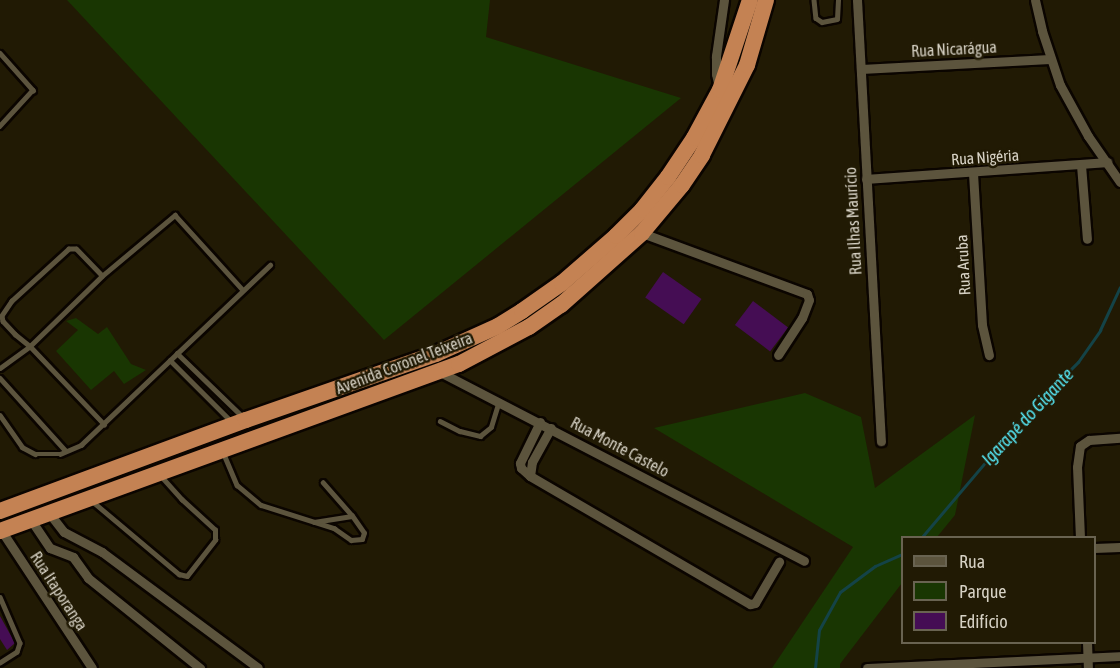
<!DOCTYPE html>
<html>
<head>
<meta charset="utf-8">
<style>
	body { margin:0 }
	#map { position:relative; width:1120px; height:668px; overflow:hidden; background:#211a04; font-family:"Asap Condensed",sans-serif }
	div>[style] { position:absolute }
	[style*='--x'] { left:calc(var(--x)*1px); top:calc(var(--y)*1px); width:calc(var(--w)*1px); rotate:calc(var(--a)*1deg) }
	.green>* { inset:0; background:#193602 }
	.stream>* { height:3px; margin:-1.5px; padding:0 1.5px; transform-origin:1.5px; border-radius:1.5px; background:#144347 }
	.building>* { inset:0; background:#450d54; transform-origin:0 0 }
	.roads { filter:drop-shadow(2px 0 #0b0500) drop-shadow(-2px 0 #0b0500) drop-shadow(0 2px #0b0500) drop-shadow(0 -2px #0b0500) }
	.lane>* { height:4.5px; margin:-2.25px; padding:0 2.25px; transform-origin:2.25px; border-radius:2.25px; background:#5c543d }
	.street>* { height:9px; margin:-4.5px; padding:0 4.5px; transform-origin:4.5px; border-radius:4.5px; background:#5c543d }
	.highway>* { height:16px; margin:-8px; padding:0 8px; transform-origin:8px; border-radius:8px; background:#c48253 }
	span { translate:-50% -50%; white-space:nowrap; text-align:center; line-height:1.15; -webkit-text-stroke:5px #211a04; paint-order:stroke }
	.street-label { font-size:16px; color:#d6d1c4 }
	.water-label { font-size:18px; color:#56e8f6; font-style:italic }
	.legend { position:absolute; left:901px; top:536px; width:195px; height:108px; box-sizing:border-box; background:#211a04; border:2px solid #696351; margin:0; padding:8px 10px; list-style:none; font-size:18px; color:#d6d1c4 }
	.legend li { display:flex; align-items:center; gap:12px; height:30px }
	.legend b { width:30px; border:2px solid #696351 }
</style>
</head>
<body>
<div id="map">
	<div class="green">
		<div style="clip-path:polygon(67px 0,490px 0,486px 37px,681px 98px,384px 340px)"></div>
		<div style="clip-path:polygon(76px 318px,98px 334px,107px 327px,131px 364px,146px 370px,124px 384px,114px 371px,91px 390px,56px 351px,78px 330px,66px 321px)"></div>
		<div style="clip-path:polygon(805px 393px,861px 417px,875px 488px,975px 415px,955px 515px,937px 537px,902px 538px,902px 583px,840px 664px,840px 668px,772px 668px,853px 547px,654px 428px)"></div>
	</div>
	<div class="stream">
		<div style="--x:921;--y:538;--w:162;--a:-49.7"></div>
		<div style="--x:1026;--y:414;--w:74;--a:-45"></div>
		<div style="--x:1078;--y:362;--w:39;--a:-55"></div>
		<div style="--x:1100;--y:330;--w:47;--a:-65.1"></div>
		<div style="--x:815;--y:668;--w:38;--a:-84"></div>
		<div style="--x:819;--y:630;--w:43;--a:-61.1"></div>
		<div style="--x:840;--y:592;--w:44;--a:-36.6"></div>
		<div style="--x:875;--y:566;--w:30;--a:-24"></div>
	</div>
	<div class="building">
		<div style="left:663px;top:272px;width:47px;height:31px;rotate:35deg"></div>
		<div style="left:753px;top:301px;width:44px;height:30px;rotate:37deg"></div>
		<div style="clip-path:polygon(0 616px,15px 643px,7px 650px,0 639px)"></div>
	</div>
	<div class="roads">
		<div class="lane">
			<div style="--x:814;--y:0;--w:18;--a:84"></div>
			<div style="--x:816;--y:18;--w:7;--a:34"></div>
			<div style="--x:822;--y:22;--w:15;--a:-11"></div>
			<div style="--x:837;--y:19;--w:19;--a:-87"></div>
			<div style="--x:0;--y:53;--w:50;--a:48.3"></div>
			<div style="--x:33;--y:90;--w:49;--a:132.5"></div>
			<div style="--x:102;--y:276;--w:37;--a:-134"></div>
			<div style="--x:76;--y:249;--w:7;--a:180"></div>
			<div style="--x:69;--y:249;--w:77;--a:137.6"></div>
			<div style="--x:12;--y:301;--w:18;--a:124"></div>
			<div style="--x:2;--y:316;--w:5;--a:79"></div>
			<div style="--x:3;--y:321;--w:18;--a:47"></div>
			<div style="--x:15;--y:334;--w:19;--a:39"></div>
			<div style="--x:30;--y:346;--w:108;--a:46.5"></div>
			<div style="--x:177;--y:353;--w:91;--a:44.1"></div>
			<div style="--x:170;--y:360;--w:88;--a:45"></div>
			<div style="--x:0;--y:368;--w:37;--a:-36"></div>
			<div style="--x:30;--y:346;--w:100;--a:-44.2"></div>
			<div style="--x:102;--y:276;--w:95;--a:-39.9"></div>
			<div style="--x:175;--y:215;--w:101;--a:47.8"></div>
			<div style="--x:0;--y:378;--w:98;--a:47.9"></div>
			<div style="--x:0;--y:415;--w:39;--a:55"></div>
			<div style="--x:22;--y:447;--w:15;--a:28"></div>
			<div style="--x:35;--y:454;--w:25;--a:0"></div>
			<div style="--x:60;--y:454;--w:23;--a:-23"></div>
			<div style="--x:81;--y:445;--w:261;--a:-43.6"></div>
			<div style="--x:440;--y:421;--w:22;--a:27"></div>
			<div style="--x:460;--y:431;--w:21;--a:14"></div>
			<div style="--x:480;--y:436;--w:14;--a:-39"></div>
			<div style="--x:491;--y:427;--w:27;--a:-73"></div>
			<div style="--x:223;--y:452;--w:36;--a:67"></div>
			<div style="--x:237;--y:485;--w:31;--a:40"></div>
			<div style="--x:261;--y:505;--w:77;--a:17.5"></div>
			<div style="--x:334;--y:528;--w:21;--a:35"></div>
			<div style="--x:351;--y:540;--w:11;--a:-5"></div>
			<div style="--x:362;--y:539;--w:6;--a:-72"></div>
			<div style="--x:364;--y:533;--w:21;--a:-125"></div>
			<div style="--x:352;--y:516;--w:44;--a:-131.3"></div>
			<div style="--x:92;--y:501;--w:114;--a:40"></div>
			<div style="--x:179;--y:574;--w:8;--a:14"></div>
			<div style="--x:187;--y:576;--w:46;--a:-52.1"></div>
			<div style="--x:215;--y:540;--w:10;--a:-90"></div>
			<div style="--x:215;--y:530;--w:45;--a:-137.7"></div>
			<div style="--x:182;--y:500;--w:30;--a:-132"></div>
			<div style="--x:314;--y:522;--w:38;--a:-9"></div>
			<div style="--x:0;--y:597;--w:50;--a:66.5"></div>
			<div style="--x:20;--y:643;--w:9;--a:108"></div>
			<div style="--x:17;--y:652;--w:20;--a:147"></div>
		</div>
		<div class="street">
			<div style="--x:857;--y:0;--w:442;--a:86.9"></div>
			<div style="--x:1035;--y:0;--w:32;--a:77"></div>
			<div style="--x:1042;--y:31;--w:57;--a:71.6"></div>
			<div style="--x:1060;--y:85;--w:58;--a:61.2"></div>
			<div style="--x:1088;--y:136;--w:56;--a:55.2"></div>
			<div style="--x:861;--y:69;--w:189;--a:-3"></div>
			<div style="--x:719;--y:87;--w:13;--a:-103"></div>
			<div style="--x:716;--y:74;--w:18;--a:-90"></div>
			<div style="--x:716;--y:56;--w:57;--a:-81.9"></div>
			<div style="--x:1081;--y:165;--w:74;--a:85.4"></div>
			<div style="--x:973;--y:173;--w:152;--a:86.6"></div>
			<div style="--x:982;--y:325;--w:31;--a:77"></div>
			<div style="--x:866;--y:179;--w:242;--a:-4"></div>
			<div style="--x:642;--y:233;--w:176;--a:20.3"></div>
			<div style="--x:807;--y:294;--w:6;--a:72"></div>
			<div style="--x:809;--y:300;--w:19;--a:111"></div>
			<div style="--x:802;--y:318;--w:44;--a:123"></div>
			<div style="--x:440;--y:372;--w:410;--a:27.4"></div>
			<div style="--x:540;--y:422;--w:46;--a:116"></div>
			<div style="--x:520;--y:463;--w:5;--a:79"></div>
			<div style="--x:521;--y:468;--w:12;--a:42"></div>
			<div style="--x:530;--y:476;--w:255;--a:30.2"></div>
			<div style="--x:750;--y:604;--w:5;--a:-11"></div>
			<div style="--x:755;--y:603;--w:48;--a:-59.7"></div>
			<div style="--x:530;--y:476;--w:14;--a:-82"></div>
			<div style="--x:532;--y:462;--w:39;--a:-61"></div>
			<div style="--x:49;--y:513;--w:24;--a:52"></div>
			<div style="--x:64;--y:532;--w:43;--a:27.8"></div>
			<div style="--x:102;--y:552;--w:194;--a:36.6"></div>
			<div style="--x:31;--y:520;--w:34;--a:56"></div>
			<div style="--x:50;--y:548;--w:25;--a:21"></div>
			<div style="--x:73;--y:557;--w:26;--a:54"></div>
			<div style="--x:88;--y:578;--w:144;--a:38.8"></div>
			<div style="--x:1;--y:530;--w:165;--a:56.6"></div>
			<div style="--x:1080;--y:538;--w:71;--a:-92.4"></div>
			<div style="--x:1077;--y:467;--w:21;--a:-82"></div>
			<div style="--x:1080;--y:446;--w:11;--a:-34"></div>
			<div style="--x:1089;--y:440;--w:31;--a:-4"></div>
			<div style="--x:1094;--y:548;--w:26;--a:-2"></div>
			<div style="--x:1087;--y:642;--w:26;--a:88"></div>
			<div style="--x:867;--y:668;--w:253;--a:-2.7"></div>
		</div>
		<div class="highway">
			<div style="--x:0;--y:511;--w:262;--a:-20.3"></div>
			<div style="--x:246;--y:420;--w:201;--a:-19.2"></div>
			<div style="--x:436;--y:354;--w:68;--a:-24.3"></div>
			<div style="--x:498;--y:326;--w:28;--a:-32"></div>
			<div style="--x:522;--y:311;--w:49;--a:-35"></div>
			<div style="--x:562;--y:283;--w:72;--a:-41"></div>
			<div style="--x:616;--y:236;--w:37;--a:-45"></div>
			<div style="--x:642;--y:210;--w:42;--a:-51.8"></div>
			<div style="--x:668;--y:177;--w:47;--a:-56.3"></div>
			<div style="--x:694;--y:138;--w:55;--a:-61.6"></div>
			<div style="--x:720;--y:90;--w:95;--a:-71.6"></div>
			<div style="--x:0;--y:531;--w:488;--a:-20"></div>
			<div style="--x:459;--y:364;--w:79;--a:-27.9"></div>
			<div style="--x:529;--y:327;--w:39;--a:-35"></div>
			<div style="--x:561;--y:305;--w:108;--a:-41.6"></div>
			<div style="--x:642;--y:233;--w:62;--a:-50.2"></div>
			<div style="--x:682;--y:185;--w:36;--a:-56"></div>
			<div style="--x:702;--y:155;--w:101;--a:-63.4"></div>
			<div style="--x:747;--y:65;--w:68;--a:-73.7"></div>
		</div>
	</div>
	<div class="street-label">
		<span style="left:954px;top:49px;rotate:-3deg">Rua Nicarágua</span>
		<span style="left:985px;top:157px;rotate:-4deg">Rua Nigéria</span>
		<span style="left:853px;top:221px;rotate:-93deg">Rua Ilhas Maurício</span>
		<span style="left:963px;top:265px;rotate:-93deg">Rua Aruba</span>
		<span style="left:404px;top:363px;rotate:-21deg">Avenida Coronel Teixeira</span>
		<span style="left:620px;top:447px;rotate:28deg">Rua Monte Castelo</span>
		<span style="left:59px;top:591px;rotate:57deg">Rua Itaporanga</span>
	</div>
	<div class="water-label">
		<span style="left:1028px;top:417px;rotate:-47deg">Igarapé do Gigante</span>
	</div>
	<ul class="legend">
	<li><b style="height:8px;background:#5c543d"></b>Rua</li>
	<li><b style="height:16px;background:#193602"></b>Parque</li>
	<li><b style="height:16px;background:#450d54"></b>Edifício</li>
	</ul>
</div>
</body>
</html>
